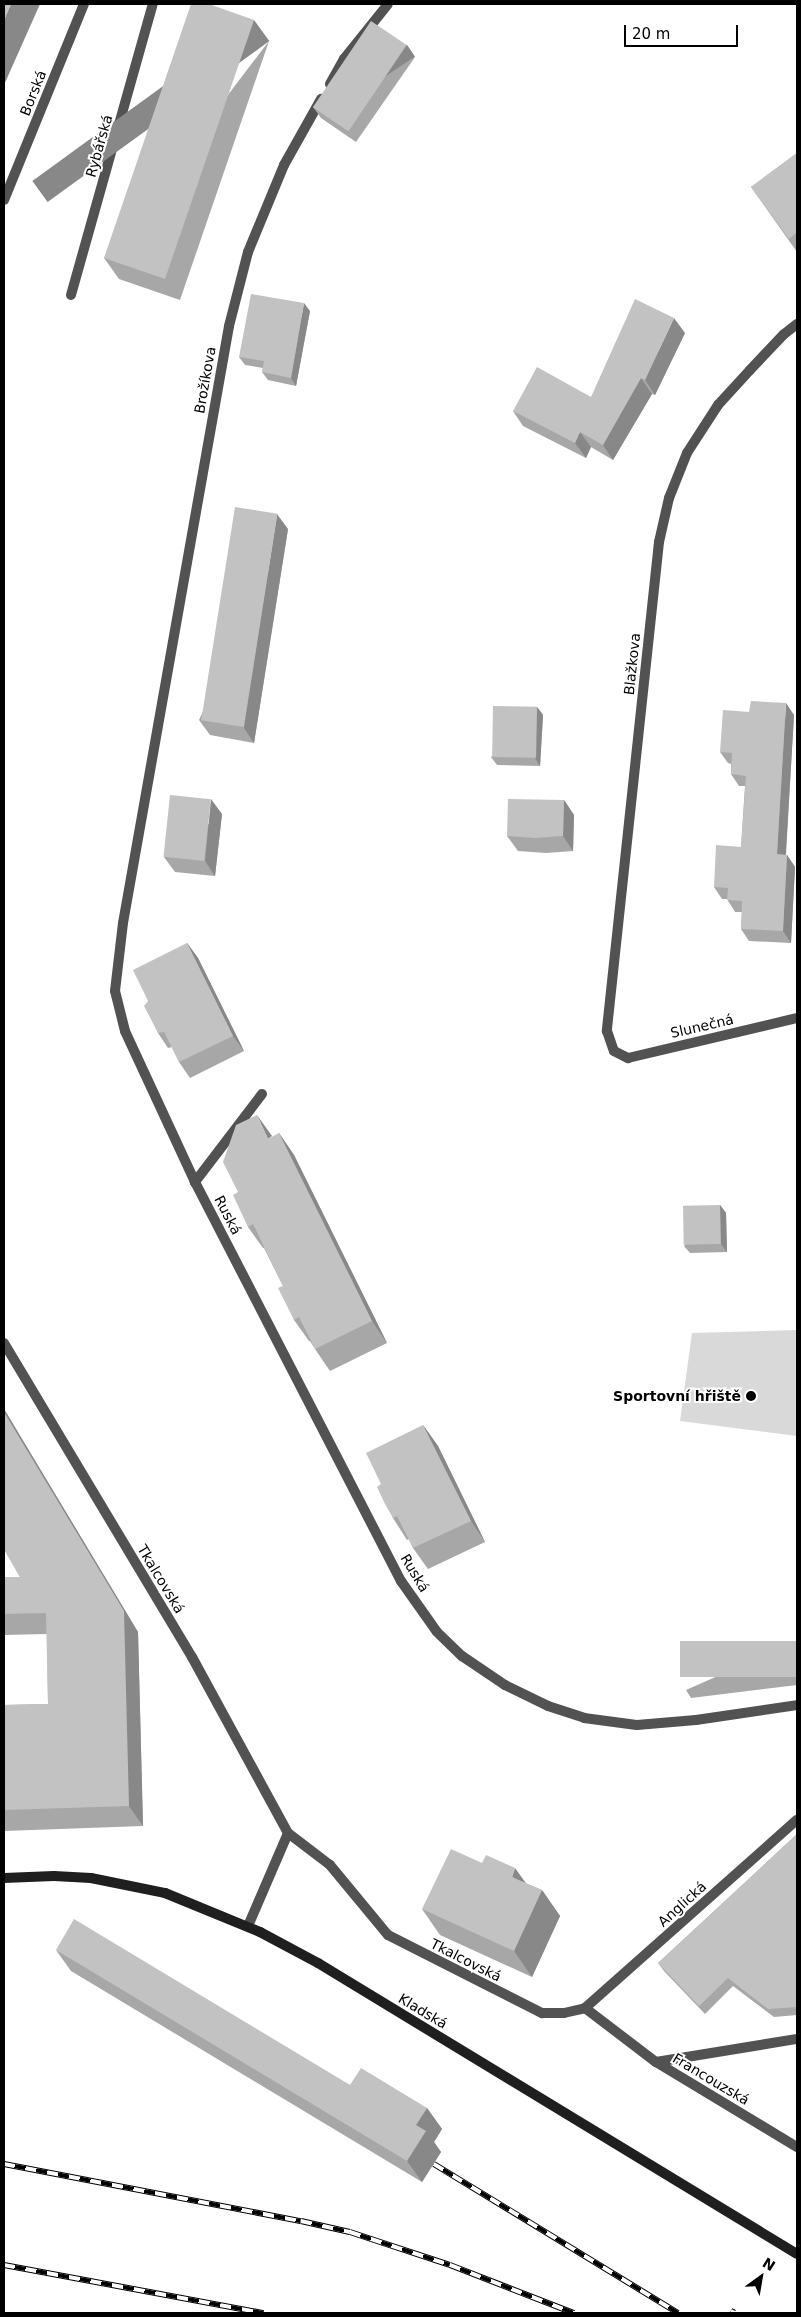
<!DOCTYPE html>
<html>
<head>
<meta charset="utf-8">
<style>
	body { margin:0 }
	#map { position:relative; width:801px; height:2317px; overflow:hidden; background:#fff; font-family:"DejaVu Sans",sans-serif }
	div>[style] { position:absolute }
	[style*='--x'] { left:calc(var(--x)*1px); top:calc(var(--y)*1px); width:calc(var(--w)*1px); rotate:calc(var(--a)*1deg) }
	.green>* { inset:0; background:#d9d9d9 }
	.lane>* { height:10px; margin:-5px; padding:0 5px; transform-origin:5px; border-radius:5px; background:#525252 }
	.street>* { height:10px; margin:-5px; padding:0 5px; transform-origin:5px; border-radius:5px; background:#525252 }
	.secondary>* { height:10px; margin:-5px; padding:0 5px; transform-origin:5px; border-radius:5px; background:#1f1f1f }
	.rail>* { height:5.5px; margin-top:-2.75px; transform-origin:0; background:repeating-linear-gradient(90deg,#fff 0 11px,#000 0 22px); box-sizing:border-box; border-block:1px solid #000 }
	.wall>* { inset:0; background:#a7a7a7 }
	.shaded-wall>* { inset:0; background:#888; transform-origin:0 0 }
	.building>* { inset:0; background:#c2c2c2; transform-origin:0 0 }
	.dots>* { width:14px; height:14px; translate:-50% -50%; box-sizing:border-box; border:2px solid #fff; border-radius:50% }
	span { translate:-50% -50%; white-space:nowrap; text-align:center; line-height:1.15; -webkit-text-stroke:4px #fff; paint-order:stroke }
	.street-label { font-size:14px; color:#000 }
	.poi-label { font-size:14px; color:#000; font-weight:700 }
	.right { translate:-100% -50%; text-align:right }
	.frame { position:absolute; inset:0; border:5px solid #000; pointer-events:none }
	.north { position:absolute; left:736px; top:2252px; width:50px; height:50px; -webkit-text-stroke:4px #fff; paint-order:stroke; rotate:32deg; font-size:14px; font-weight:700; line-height:20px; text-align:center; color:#000 }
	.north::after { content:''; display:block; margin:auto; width:18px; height:22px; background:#000; clip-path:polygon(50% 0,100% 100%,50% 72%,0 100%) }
	.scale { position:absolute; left:624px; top:25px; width:114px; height:22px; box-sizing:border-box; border:2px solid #000; border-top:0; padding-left:6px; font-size:15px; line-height:18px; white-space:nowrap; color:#000; -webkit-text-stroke:4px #fff; paint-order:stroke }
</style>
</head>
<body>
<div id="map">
	<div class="green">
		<div style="clip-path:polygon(797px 1330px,797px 1436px,680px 1421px,692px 1333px)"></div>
	</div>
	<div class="lane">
		<div style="--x:4;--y:200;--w:212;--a:-67.8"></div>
		<div style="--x:71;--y:295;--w:302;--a:-74.3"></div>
	</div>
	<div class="street">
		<div style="--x:330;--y:84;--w:29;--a:-61"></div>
		<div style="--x:344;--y:59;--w:70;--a:-51.3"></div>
		<div style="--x:797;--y:324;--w:16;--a:142"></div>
		<div style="--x:784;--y:334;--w:50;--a:133.4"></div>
		<div style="--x:750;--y:370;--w:47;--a:132.4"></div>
		<div style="--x:718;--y:405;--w:57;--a:122.9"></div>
		<div style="--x:687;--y:453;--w:48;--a:111.8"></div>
		<div style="--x:669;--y:498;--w:45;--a:102.8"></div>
		<div style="--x:659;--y:542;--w:492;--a:96.1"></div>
		<div style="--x:607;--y:1031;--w:21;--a:71"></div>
		<div style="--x:614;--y:1051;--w:16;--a:27"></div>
		<div style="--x:628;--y:1058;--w:174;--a:-13.3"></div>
		<div style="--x:262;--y:1094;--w:111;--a:127.3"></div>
		<div style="--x:195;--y:1182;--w:449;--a:62.7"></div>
		<div style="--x:401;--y:1581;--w:62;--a:54.8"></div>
		<div style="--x:437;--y:1632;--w:35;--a:44"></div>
		<div style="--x:462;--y:1656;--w:52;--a:34"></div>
		<div style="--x:505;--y:1685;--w:48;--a:26"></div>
		<div style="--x:548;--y:1706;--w:38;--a:18"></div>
		<div style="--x:584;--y:1718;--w:53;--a:7.5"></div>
		<div style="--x:637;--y:1725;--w:59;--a:-4.8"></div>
		<div style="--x:696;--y:1720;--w:102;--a:-8.4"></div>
		<div style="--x:195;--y:1182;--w:166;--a:-114.9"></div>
		<div style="--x:125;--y:1031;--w:41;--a:-104"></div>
		<div style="--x:115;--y:991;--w:68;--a:-83.3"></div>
		<div style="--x:123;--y:923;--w:606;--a:-79.93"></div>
		<div style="--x:229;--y:326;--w:76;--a:-75.6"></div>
		<div style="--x:248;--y:252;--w:94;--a:-67.5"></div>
		<div style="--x:284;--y:165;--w:76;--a:-60.7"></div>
		<div style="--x:4;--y:1343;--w:366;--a:59.1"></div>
		<div style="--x:192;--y:1657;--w:200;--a:61.4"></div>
		<div style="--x:248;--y:1926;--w:101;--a:-66.7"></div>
		<div style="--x:288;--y:1833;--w:53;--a:37.3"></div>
		<div style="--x:330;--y:1865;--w:91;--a:50.4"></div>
		<div style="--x:388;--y:1935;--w:173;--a:26.9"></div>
		<div style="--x:542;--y:2013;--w:22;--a:0"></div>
		<div style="--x:564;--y:2013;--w:22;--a:-13"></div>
		<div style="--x:585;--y:2008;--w:89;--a:37.3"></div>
		<div style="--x:656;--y:2062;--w:165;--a:31.1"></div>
		<div style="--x:585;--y:2008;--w:283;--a:-41.6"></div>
		<div style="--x:656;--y:2062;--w:143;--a:-9.3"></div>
	</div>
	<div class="secondary">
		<div style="--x:4;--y:1878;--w:50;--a:-2.3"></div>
		<div style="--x:54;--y:1876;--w:37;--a:3"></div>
		<div style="--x:91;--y:1878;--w:76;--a:11.5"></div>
		<div style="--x:165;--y:1893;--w:103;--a:22.3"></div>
		<div style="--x:260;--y:1932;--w:66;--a:28.1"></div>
		<div style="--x:318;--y:1963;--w:560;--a:31.28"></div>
	</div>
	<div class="rail">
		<div style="--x:4;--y:2164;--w:302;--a:10.9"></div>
		<div style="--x:301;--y:2221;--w:50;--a:12.7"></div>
		<div style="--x:350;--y:2232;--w:105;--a:18.3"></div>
		<div style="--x:450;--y:2265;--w:133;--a:21.2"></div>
		<div style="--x:434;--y:2164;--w:286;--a:31.4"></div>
		<div style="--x:4;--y:2265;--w:264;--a:10.5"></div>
		<div style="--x:731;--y:2311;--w:4;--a:27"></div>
	</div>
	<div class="wall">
		<div style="clip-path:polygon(269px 41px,180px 300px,119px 279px,104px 258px)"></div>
		<div style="clip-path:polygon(407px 45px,415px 57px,356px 142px,321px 118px,313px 107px)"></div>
		<div style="clip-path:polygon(797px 153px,797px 252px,751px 187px)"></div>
		<div style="clip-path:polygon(310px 311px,296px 386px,268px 380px,262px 372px,263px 368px,245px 365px,239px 357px)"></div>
		<div style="clip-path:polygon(685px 333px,655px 395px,652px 394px,613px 460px,591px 447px,586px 458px,523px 426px,513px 411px,591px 397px)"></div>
		<div style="clip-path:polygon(288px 529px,254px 743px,210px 735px,199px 720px)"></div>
		<div style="clip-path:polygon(537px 707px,543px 715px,540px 766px,497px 765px,491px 757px)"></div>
		<div style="clip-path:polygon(794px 715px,786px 855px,787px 855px,795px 867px,791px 943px,749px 941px,741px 929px,742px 912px,735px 912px,727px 899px,722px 899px,714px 887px,741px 847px,745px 786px,739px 786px,731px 774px,731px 764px,728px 763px,720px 752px)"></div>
		<div style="clip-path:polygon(564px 800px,574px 815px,573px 851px,546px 853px,518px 851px,507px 836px)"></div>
		<div style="clip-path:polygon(222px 814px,215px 876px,175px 872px,164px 857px)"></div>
		<div style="clip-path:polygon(187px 943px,198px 958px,244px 1051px,190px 1078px,179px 1062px,172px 1047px,168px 1048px,158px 1033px,148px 1001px)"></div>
		<div style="clip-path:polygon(279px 1133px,294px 1155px,387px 1343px,330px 1371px,315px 1349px,310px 1341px,309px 1341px,294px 1320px,283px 1286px,264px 1248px,263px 1248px,248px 1227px,238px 1192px)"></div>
		<div style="clip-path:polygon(720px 1205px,726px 1213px,727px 1252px,690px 1253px,684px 1246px)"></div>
		<div style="clip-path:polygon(4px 1409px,138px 1632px,143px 1826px,4px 1831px,4px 1705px,48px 1704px,47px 1634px,4px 1635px,4px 1577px,20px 1577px,4px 1549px)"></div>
		<div style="clip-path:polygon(423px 1425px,438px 1446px,485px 1542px,428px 1569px,413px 1548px,409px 1539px,407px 1540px,393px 1518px,381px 1484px)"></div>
		<div style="clip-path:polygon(797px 1641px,797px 1685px,691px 1698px,686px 1690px)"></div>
		<div style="clip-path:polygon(797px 1834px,797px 2015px,774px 2017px,733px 1986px,705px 2014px,664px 1971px,658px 1963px)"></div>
		<div style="clip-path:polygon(525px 1883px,542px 1890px,560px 1916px,532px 1977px,440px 1935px,422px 1909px)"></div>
		<div style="clip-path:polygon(56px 1950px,350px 2085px,427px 2108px,442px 2129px,434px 2142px,441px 2152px,422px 2182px,71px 1971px)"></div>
	</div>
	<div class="shaded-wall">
		<div style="clip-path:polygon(11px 4px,40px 4px,4px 85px,4px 20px)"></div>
		<div style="left:254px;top:20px;width:26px;height:274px;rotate:54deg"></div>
		<div style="left:407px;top:45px;width:14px;height:103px;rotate:56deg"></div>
		<div style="clip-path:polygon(304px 303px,310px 311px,296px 386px,291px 378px)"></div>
		<div style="clip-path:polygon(674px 318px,685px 333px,655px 395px,645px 380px)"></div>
		<div style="clip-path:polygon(641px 378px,652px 394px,613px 460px,603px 445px)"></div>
		<div style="clip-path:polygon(580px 432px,591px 447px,586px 458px,575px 443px)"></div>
		<div style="clip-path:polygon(277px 514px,288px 529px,254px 743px,244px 728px)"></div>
		<div style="clip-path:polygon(786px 703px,794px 715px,785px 866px,777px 854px)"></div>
		<div style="clip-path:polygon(537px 707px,543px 715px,540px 766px,535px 758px)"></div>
		<div style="clip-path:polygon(211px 799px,222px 814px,215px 876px,205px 861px)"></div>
		<div style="clip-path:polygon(564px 800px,574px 815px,573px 851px,563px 836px)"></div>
		<div style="clip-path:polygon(787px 855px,795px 867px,791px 943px,783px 931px)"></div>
		<div style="clip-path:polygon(187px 943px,198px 958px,244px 1051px,233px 1036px)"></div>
		<div style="clip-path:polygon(257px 1115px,272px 1136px,268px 1139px)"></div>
		<div style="clip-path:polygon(279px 1133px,294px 1155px,387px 1343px,372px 1321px)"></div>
		<div style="clip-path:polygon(720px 1205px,726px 1213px,727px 1252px,721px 1244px)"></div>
		<div style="clip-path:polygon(4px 1409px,138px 1632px,143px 1826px,129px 1806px,4px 1412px)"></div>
		<div style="clip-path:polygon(423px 1425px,438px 1446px,485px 1542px,471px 1521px)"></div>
		<div style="clip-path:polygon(515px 1868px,533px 1893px,512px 1877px)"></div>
		<div style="clip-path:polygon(542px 1890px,560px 1916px,532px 1977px,514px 1951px)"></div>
		<div style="clip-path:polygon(427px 2108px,442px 2129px,434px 2142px,441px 2152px,422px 2182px,407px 2161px,416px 2125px)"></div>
	</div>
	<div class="building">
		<div style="clip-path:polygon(4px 4px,11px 4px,4px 20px)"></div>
		<div style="clip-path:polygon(191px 4px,209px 4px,254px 20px,165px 279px,104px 258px)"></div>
		<div style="left:371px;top:21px;width:43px;height:104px;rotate:34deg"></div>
		<div style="clip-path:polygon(797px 153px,797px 232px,789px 239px,751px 187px)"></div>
		<div style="clip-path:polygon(251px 294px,304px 303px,291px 378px,262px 372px,264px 361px,239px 357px)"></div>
		<div style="clip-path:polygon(635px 299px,674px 318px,645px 380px,641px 378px,603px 445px,580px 432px,575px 443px,513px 411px,537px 367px,591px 397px)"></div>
		<div style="left:235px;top:507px;width:43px;height:216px;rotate:9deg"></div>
		<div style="clip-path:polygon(751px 701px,786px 703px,777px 854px,787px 855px,783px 931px,741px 929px,742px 901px,727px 900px,728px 888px,714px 887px,716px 845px,741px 847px,746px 776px,731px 774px,732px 753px,720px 752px,723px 710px,749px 712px)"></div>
		<div style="left:493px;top:706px;width:44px;height:51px;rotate:1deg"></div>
		<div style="left:170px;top:795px;width:41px;height:62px;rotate:6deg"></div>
		<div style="clip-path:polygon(508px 799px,564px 800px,563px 836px,535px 838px,507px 836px)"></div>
		<div style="clip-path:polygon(187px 943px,233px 1036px,179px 1062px,164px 1032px,158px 1033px,144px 1006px,148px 1001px,133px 970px)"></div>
		<div style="clip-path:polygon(257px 1115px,268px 1139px,279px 1133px,372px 1321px,315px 1349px,299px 1317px,294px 1320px,278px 1288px,283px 1286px,253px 1224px,248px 1227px,233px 1195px,238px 1192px,223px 1162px,236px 1125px)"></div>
		<div style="left:720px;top:1205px;width:39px;height:37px;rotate:89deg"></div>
		<div style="clip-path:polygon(4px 1412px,124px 1611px,129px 1806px,4px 1810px,4px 1705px,48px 1704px,46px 1613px,4px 1614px,4px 1577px,20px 1577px,4px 1549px)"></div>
		<div style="clip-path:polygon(423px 1425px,471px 1521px,413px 1548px,397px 1516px,393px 1518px,385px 1504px,377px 1487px,381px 1484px,366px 1453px)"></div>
		<div style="left:797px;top:1641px;width:36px;height:117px;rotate:90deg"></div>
		<div style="clip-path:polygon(797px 1834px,797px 2007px,768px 2009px,728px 1978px,699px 2006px,658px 1963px)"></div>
		<div style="clip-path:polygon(451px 1849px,482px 1863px,486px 1855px,515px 1868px,512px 1877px,542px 1890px,514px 1951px,422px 1909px)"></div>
		<div style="clip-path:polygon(74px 1919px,350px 2085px,361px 2068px,427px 2108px,416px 2125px,426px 2131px,407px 2161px,56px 1950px)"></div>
	</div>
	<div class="dots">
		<div style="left:751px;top:1396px;background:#000"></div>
	</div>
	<div class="street-label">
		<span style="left:33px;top:93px;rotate:-68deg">Borská</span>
		<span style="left:99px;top:146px;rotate:-74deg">Rybářská</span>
		<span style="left:205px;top:380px;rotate:-80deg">Brožíkova</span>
		<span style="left:632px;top:664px;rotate:-84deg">Blažkova</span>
		<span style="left:702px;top:1026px;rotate:-13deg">Slunečná</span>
		<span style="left:228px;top:1215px;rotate:63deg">Ruská</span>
		<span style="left:415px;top:1573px;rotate:59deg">Ruská</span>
		<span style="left:161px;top:1579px;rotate:59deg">Tkalcovská</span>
		<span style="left:682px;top:1904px;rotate:-42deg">Anglická</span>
		<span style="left:466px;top:1960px;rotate:27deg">Tkalcovská</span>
		<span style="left:423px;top:2011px;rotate:31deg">Kladská</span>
		<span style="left:711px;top:2079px;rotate:31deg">Francouzská</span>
	</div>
	<div class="poi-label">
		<span class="right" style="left:741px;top:1396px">Sportovní hřiště</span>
	</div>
	<div class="frame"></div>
	<div class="north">N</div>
	<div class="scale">20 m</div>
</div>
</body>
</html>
